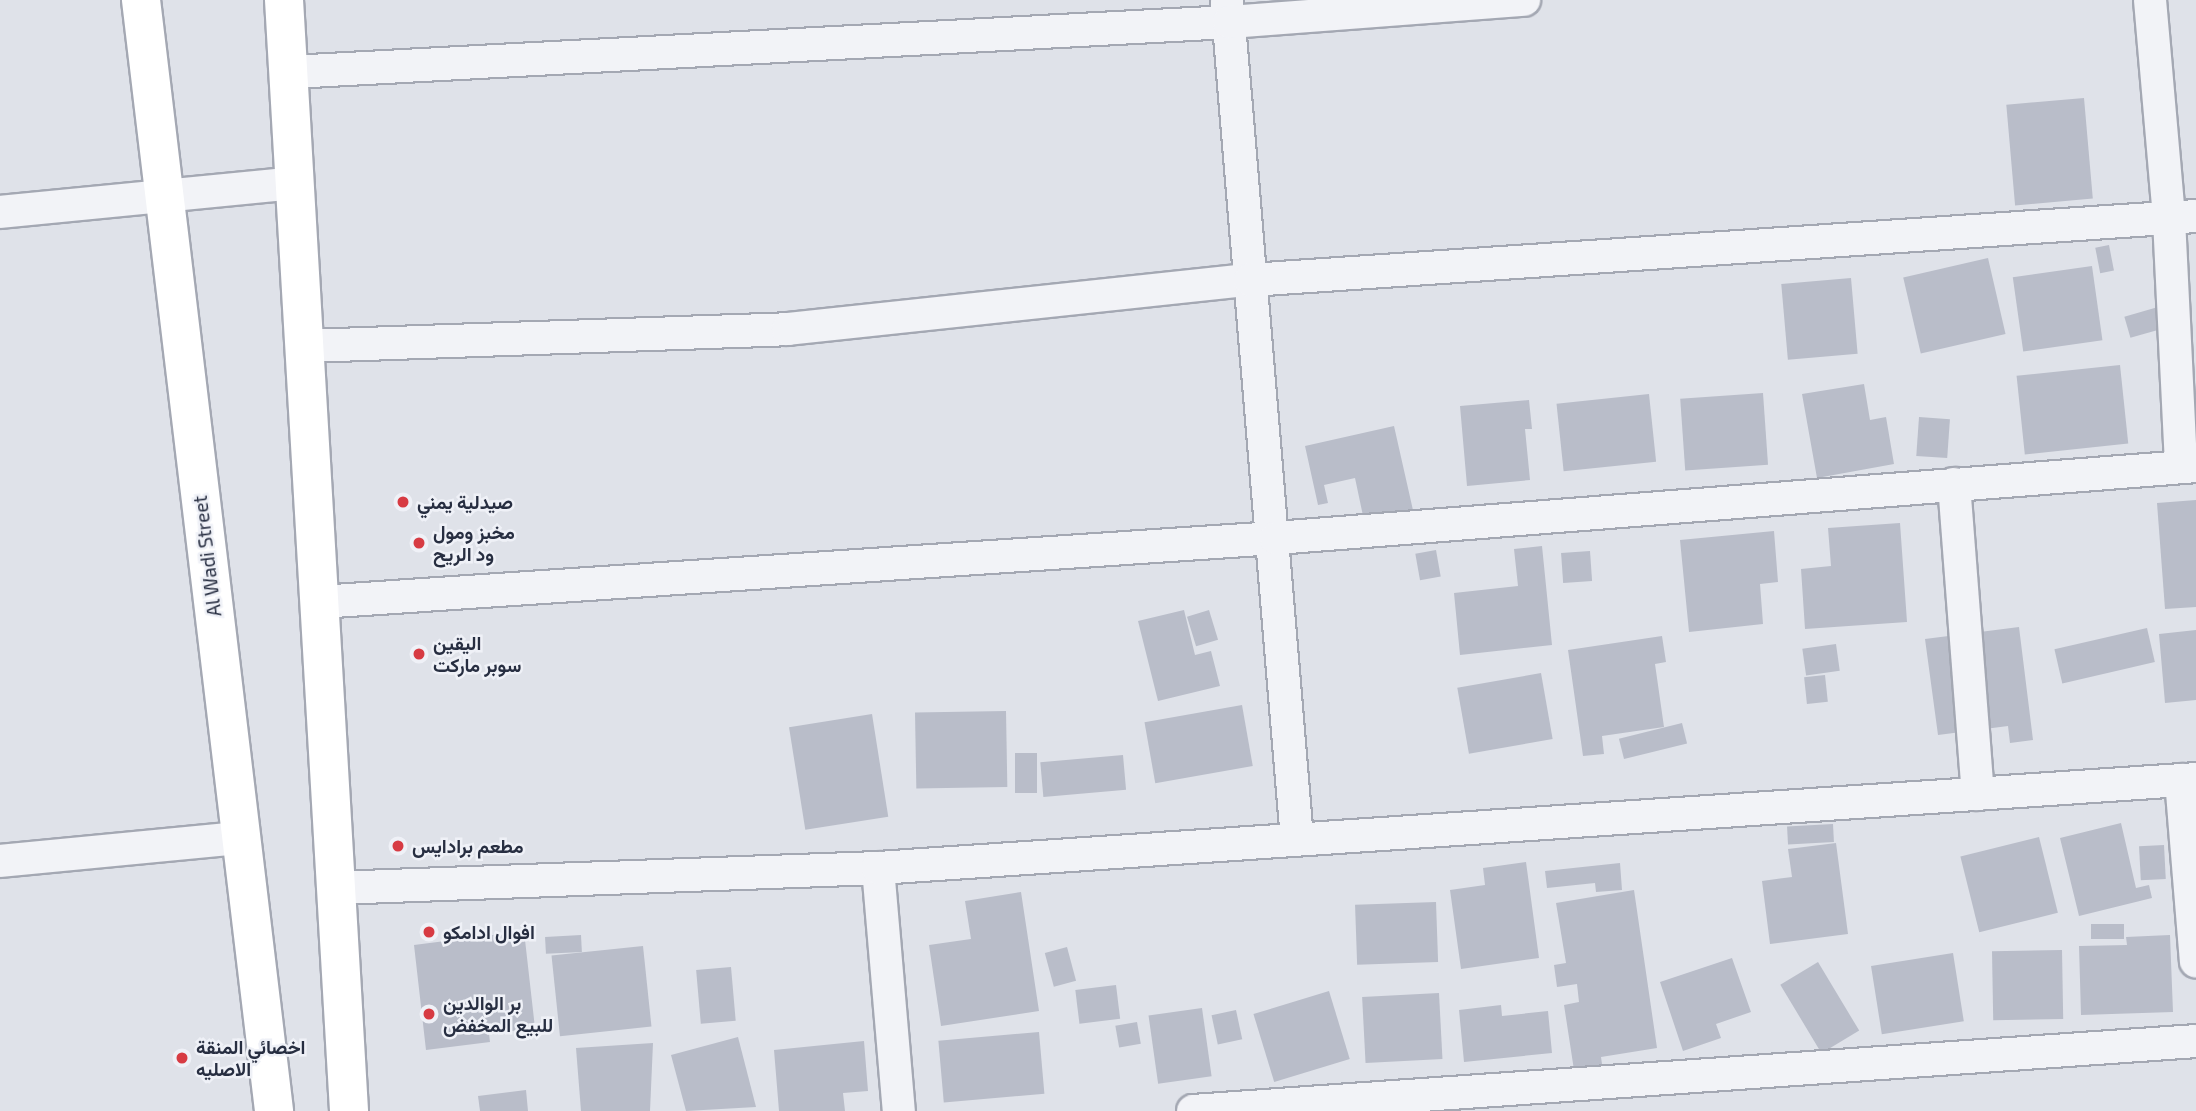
<!DOCTYPE html>
<html>
<head>
<meta charset="utf-8">
<style>
	body { margin:0 }
	#map { position:relative; width:2196px; height:1111px; overflow:hidden; background:#dfe2e9; font-family:"Exo 2",Vazirmatn,sans-serif }
	div>[style] { position:absolute }
	[style*='--x'] { left:calc(var(--x)*1px); top:calc(var(--y)*1px); width:calc(var(--w)*1px); rotate:calc(var(--a)*1deg) }
	.building>* { inset:0; background:#b9bdc9; transform-origin:0 0 }
	.roads { filter:drop-shadow(2px 0 #a4a8b3) drop-shadow(-2px 0 #a4a8b3) drop-shadow(0 2px #a4a8b3) drop-shadow(0 -2px #a4a8b3) }
	.street>* { height:32px; margin:-16px; padding:0 16px; transform-origin:16px; border-radius:16px; background:#f2f3f7 }
	.secondary>* { height:38px; margin:-19px; padding:0 19px; transform-origin:19px; border-radius:19px; background:#fff }
	.dots>* { width:19px; height:19px; translate:-50% -50%; box-sizing:border-box; border:4px solid #eff1f7; border-radius:50% }
	span { translate:-50% -50%; white-space:nowrap; text-align:center; line-height:1.15; -webkit-text-stroke:5px #eff1f7; paint-order:stroke }
	.poi-label { font-size:19px; color:#272e41; font-weight:700 }
	.left { translate:0 -50%; text-align:left }
	.street-label { font-size:19px; color:#272e41 }
</style>
</head>
<body>
<div id="map">
	<div class="building">
		<div style="left:2084px;top:98px;width:101px;height:78px;rotate:85deg"></div>
		<div style="left:2109px;top:245px;width:26px;height:14px;rotate:79deg"></div>
		<div style="left:1988px;top:258px;width:78px;height:87px;rotate:77deg"></div>
		<div style="left:2092px;top:266px;width:75px;height:80px;rotate:82deg"></div>
		<div style="left:1851px;top:278px;width:76px;height:70px;rotate:85deg"></div>
		<div style="left:2158px;top:307px;width:22px;height:35px;rotate:74deg"></div>
		<div style="left:2120px;top:365px;width:79px;height:104px;rotate:84deg"></div>
		<div style="clip-path:polygon(1864px 384px,1870px 420px,1886px 417px,1894px 464px,1817px 478px,1802px 394px)"></div>
		<div style="left:1763px;top:393px;width:72px;height:83px;rotate:86deg"></div>
		<div style="left:1649px;top:394px;width:68px;height:93px;rotate:84deg"></div>
		<div style="clip-path:polygon(1529px 400px,1532px 429px,1525px 429px,1530px 480px,1467px 486px,1460px 406px)"></div>
		<div style="left:1919px;top:417px;width:31px;height:39px;rotate:4deg"></div>
		<div style="clip-path:polygon(1394px 426px,1415px 519px,1366px 530px,1355px 478px,1324px 485px,1328px 503px,1318px 505px,1305px 446px)"></div>
		<div style="clip-path:polygon(2196px 500px,2196px 607px,2165px 609px,2157px 503px)"></div>
		<div style="clip-path:polygon(1900px 523px,1907px 622px,1805px 629px,1801px 569px,1831px 566px,1828px 528px)"></div>
		<div style="clip-path:polygon(1774px 531px,1778px 582px,1760px 584px,1763px 624px,1689px 632px,1680px 540px)"></div>
		<div style="clip-path:polygon(1542px 546px,1552px 645px,1460px 655px,1454px 593px,1518px 586px,1514px 549px)"></div>
		<div style="left:1436px;top:550px;width:27px;height:21px;rotate:80deg"></div>
		<div style="left:1590px;top:551px;width:30px;height:29px;rotate:86deg"></div>
		<div style="clip-path:polygon(1184px 610px,1195px 655px,1211px 651px,1220px 686px,1158px 701px,1138px 621px)"></div>
		<div style="left:1209px;top:610px;width:31px;height:23px;rotate:73deg"></div>
		<div style="clip-path:polygon(2019px 627px,2033px 740px,2010px 743px,2008px 726px,1938px 735px,1925px 639px)"></div>
		<div style="left:2147px;top:628px;width:35px;height:95px;rotate:77deg"></div>
		<div style="clip-path:polygon(2196px 630px,2196px 700px,2165px 703px,2159px 634px)"></div>
		<div style="clip-path:polygon(1662px 636px,1666px 662px,1655px 664px,1664px 727px,1602px 736px,1604px 754px,1583px 756px,1568px 650px)"></div>
		<div style="left:1836px;top:644px;width:27px;height:34px;rotate:82deg"></div>
		<div style="left:1541px;top:673px;width:67px;height:85px;rotate:80deg"></div>
		<div style="left:1825px;top:675px;width:27px;height:21px;rotate:84deg"></div>
		<div style="left:1242px;top:705px;width:62px;height:99px;rotate:80deg"></div>
		<div style="left:1006px;top:711px;width:76px;height:91px;rotate:89deg"></div>
		<div style="left:872px;top:714px;width:104px;height:84px;rotate:81deg"></div>
		<div style="left:1682px;top:723px;width:21px;height:65px;rotate:76deg"></div>
		<div style="left:1015px;top:753px;width:22px;height:40px"></div>
		<div style="left:1123px;top:755px;width:35px;height:83px;rotate:85deg"></div>
		<div style="clip-path:polygon(2121px 823px,2136px 888px,2149px 885px,2152px 898px,2079px 916px,2060px 838px)"></div>
		<div style="left:1833px;top:824px;width:18px;height:46px;rotate:87deg"></div>
		<div style="left:2039px;top:837px;width:78px;height:81px;rotate:76deg"></div>
		<div style="clip-path:polygon(1836px 843px,1848px 934px,1770px 944px,1762px 881px,1792px 877px,1788px 849px)"></div>
		<div style="left:2164px;top:845px;width:34px;height:25px;rotate:87deg"></div>
		<div style="clip-path:polygon(1526px 862px,1539px 958px,1461px 969px,1450px 890px,1485px 885px,1483px 868px)"></div>
		<div style="clip-path:polygon(1620px 863px,1622px 890px,1596px 892px,1595px 883px,1547px 888px,1545px 871px)"></div>
		<div style="clip-path:polygon(1634px 890px,1657px 1048px,1601px 1057px,1604px 1078px,1576px 1083px,1564px 1005px,1579px 1002px,1577px 984px,1557px 987px,1554px 965px,1566px 963px,1556px 903px)"></div>
		<div style="clip-path:polygon(1021px 892px,1039px 1011px,941px 1026px,929px 945px,971px 939px,965px 901px)"></div>
		<div style="left:1436px;top:902px;width:60px;height:81px;rotate:88deg"></div>
		<div style="left:2091px;top:924px;width:33px;height:15px"></div>
		<div style="clip-path:polygon(524px 931px,535px 1028px,489px 1034px,490px 1042px,426px 1050px,414px 945px)"></div>
		<div style="left:581px;top:935px;width:17px;height:36px;rotate:87deg"></div>
		<div style="clip-path:polygon(2170px 935px,2173px 1012px,2081px 1015px,2079px 946px,2127px 945px,2126px 937px)"></div>
		<div style="left:643px;top:946px;width:81px;height:92px;rotate:84deg"></div>
		<div style="left:1067px;top:947px;width:35px;height:23px;rotate:75deg"></div>
		<div style="left:2062px;top:950px;width:69px;height:70px;rotate:89deg"></div>
		<div style="left:1953px;top:953px;width:69px;height:83px;rotate:81deg"></div>
		<div style="clip-path:polygon(1732px 958px,1751px 1012px,1716px 1024px,1721px 1038px,1683px 1051px,1660px 982px)"></div>
		<div style="left:1818px;top:962px;width:80px;height:44px;rotate:59deg"></div>
		<div style="left:731px;top:967px;width:54px;height:35px;rotate:85deg"></div>
		<div style="left:1116px;top:985px;width:34px;height:41px;rotate:83deg"></div>
		<div style="left:1329px;top:991px;width:71px;height:79px;rotate:73deg"></div>
		<div style="left:1439px;top:993px;width:66px;height:77px;rotate:87deg"></div>
		<div style="clip-path:polygon(1501px 1005px,1502px 1016px,1548px 1011px,1552px 1053px,1464px 1062px,1459px 1010px)"></div>
		<div style="left:1202px;top:1008px;width:69px;height:54px;rotate:82deg"></div>
		<div style="left:1236px;top:1010px;width:30px;height:25px;rotate:78deg"></div>
		<div style="left:1137px;top:1022px;width:22px;height:22px;rotate:80deg"></div>
		<div style="left:1039px;top:1032px;width:62px;height:101px;rotate:85deg"></div>
		<div style="clip-path:polygon(738px 1037px,756px 1107px,686px 1111px,671px 1055px)"></div>
		<div style="clip-path:polygon(864px 1041px,868px 1091px,843px 1093px,845px 1111px,779px 1111px,774px 1050px)"></div>
		<div style="clip-path:polygon(653px 1043px,650px 1111px,581px 1111px,576px 1048px)"></div>
		<div style="clip-path:polygon(526px 1090px,528px 1111px,480px 1111px,478px 1096px)"></div>
	</div>
	<div class="roads">
		<div class="street">
			<div style="--x:1227;--y:0;--w:842;--a:85.23"></div>
			<div style="--x:2150;--y:0;--w:220;--a:85"></div>
			<div style="--x:2169;--y:219;--w:248;--a:87.2"></div>
			<div style="--x:291;--y:72;--w:939;--a:-3.05"></div>
			<div style="--x:1229;--y:22;--w:296;--a:-4.3"></div>
			<div style="--x:0;--y:212;--w:298;--a:-5.6"></div>
			<div style="--x:307;--y:346;--w:481;--a:-2"></div>
			<div style="--x:788;--y:329;--w:465;--a:-6.1"></div>
			<div style="--x:1250;--y:280;--w:948;--a:-3.87"></div>
			<div style="--x:1954;--y:484;--w:311;--a:85.6"></div>
			<div style="--x:319;--y:602;--w:959;--a:-3.83"></div>
			<div style="--x:1276;--y:538;--w:923;--a:-4.47"></div>
			<div style="--x:2181;--y:780;--w:182;--a:85.3"></div>
			<div style="--x:0;--y:861;--w:242;--a:-5.5"></div>
			<div style="--x:878;--y:868;--w:244;--a:85.1"></div>
			<div style="--x:335;--y:888;--w:543;--a:-2.11"></div>
			<div style="--x:878;--y:868;--w:1321;--a:-3.86"></div>
			<div style="--x:1193;--y:1111;--w:1005;--a:-3.99"></div>
		</div>
		<div class="secondary">
			<div style="--x:141;--y:0;--w:1119;--a:83.17"></div>
			<div style="--x:284;--y:0;--w:1113;--a:86.65"></div>
		</div>
	</div>
	<div class="dots">
		<div style="left:403px;top:502px;background:#d73b43"></div>
		<div style="left:419px;top:543px;background:#d73b43"></div>
		<div style="left:419px;top:654px;background:#d73b43"></div>
		<div style="left:398px;top:846px;background:#d73b43"></div>
		<div style="left:429px;top:932px;background:#d73b43"></div>
		<div style="left:429px;top:1014px;background:#d73b43"></div>
		<div style="left:182px;top:1058px;background:#d73b43"></div>
	</div>
	<div class="poi-label">
		<span class="left" style="left:417px;top:502px">صيدلية يمني</span>
		<span class="left" style="left:433px;top:543px">مخبز ومول<br>ود الريح</span>
		<span class="left" style="left:433px;top:654px">اليقين<br>سوبر ماركت</span>
		<span class="left" style="left:412px;top:846px">مطعم برادايس</span>
		<span class="left" style="left:443px;top:932px">افوال ادامكو</span>
		<span class="left" style="left:443px;top:1014px">بر الوالدين<br>للبيع المخفض</span>
		<span class="left" style="left:196px;top:1058px">اخصائي المنقة<br>الاصليه</span>
	</div>
	<div class="street-label">
		<span style="left:207px;top:556px;rotate:-97deg">Al Wadi Street</span>
	</div>
</div>
</body>
</html>
